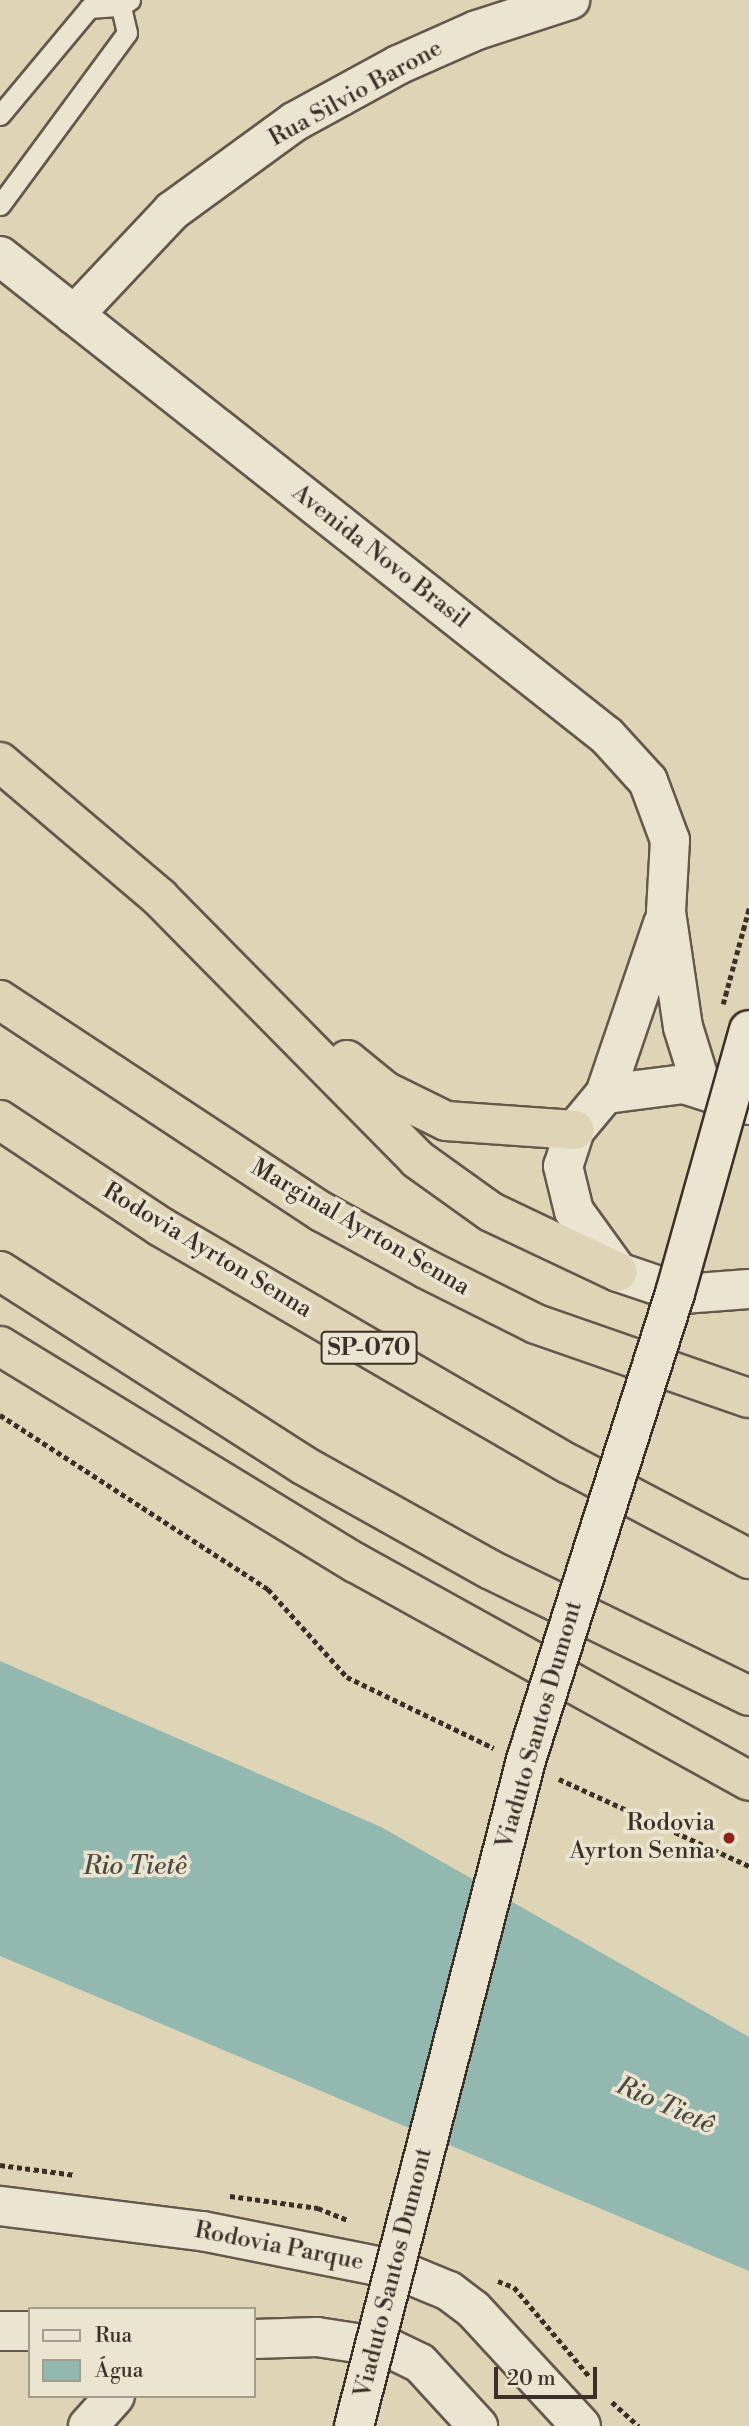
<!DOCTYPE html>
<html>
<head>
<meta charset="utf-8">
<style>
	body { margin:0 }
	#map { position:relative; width:749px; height:2426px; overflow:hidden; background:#ded5b6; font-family:"Libre Bodoni",serif }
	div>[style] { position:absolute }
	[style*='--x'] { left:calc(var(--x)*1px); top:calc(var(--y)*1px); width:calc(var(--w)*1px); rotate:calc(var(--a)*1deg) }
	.water>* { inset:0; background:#93b8b0 }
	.path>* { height:4.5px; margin-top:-2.25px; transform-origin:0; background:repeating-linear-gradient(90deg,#3c2f27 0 5px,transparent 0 8.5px) }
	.roads { filter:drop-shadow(2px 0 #64584b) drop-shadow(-2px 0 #64584b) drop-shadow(0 2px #64584b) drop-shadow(0 -2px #64584b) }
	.lane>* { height:19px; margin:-9.5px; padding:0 9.5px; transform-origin:9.5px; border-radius:9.5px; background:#eae4d0 }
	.street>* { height:38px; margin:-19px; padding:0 19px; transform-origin:19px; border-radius:19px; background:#eae4d0 }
	.secondary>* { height:38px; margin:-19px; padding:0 19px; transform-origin:19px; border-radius:19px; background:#eae4d0 }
	.highway>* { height:38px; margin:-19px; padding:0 19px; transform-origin:19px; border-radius:19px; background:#ded5b6 }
	.path-bridge>* { height:4.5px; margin-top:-2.25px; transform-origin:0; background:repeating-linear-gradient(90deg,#3c2f27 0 5px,transparent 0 8.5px) }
	.bridges { filter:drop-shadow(2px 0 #3c2f27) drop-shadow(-2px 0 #3c2f27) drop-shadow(0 2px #3c2f27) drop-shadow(0 -2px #3c2f27) }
	.secondary-bridge>* { height:38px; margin:-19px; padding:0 19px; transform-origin:19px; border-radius:19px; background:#eae4d0 }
	.dots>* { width:19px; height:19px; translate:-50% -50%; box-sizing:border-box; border:4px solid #eae4d0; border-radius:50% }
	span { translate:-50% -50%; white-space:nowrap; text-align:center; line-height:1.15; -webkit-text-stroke:7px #eae4d0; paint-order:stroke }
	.shield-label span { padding:2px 5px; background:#eae4d0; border:2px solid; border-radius:5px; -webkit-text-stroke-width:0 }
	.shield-label { font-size:23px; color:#3c2f27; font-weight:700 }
	.street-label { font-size:24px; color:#3c2f27 }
	.poi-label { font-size:24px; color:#3c2f27 }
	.right { translate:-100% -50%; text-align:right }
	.water-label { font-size:26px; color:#4d4a42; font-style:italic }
	.legend { position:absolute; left:28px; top:2307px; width:228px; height:91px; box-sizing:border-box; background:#eae4d0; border:2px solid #a49c8c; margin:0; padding:9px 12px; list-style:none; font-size:21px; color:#3c2f27 }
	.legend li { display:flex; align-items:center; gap:14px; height:35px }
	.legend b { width:35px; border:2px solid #a49c8c }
	.scale { position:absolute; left:494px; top:2367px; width:103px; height:32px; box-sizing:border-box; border:4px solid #3c2f27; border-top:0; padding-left:9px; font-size:21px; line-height:24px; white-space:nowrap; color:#3c2f27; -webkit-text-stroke:5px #eae4d0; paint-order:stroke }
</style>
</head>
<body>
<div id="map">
	<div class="water">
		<div style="clip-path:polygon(0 1661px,381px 1827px,749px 2037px,749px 2271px,0 1956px)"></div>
	</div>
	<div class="path">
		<div style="--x:0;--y:1415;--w:320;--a:33"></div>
		<div style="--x:268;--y:1589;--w:118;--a:48.1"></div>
		<div style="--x:347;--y:1677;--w:163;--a:25.8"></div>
		<div style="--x:559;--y:1779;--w:209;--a:24.6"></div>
		<div style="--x:0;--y:2165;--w:76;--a:7.6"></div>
		<div style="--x:230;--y:2196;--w:89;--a:7.8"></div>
		<div style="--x:318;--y:2208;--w:31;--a:22"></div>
		<div style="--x:498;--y:2281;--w:17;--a:21"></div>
		<div style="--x:514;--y:2287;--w:118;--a:49.8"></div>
		<div style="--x:612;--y:2402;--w:36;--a:42"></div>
	</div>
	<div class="roads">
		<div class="lane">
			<div style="--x:0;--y:115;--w:139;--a:-50.2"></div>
			<div style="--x:89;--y:8;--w:32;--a:-4"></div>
			<div style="--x:121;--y:6;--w:11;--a:-34"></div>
			<div style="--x:0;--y:205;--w:214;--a:-53.6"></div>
			<div style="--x:127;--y:33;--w:28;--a:-103"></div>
		</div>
		<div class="street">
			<div style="--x:0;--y:2331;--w:30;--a:0"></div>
		</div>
		<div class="secondary">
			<div style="--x:0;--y:256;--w:774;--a:38.34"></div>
			<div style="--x:607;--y:736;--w:61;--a:47.7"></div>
			<div style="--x:648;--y:781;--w:63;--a:69.6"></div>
			<div style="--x:670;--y:840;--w:72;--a:93.2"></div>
			<div style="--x:666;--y:912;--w:116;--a:81.6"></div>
			<div style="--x:683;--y:1027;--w:64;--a:72.7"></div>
			<div style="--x:74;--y:315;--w:143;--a:-46.7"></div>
			<div style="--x:172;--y:211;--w:151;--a:-36.1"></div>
			<div style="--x:294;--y:122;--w:119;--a:-28.7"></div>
			<div style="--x:398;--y:65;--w:86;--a:-23.9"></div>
			<div style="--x:477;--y:30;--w:98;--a:-17.9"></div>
			<div style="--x:605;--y:1094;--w:180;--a:-71.2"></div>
			<div style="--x:749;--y:1105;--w:68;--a:-162.1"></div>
			<div style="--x:684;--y:1084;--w:80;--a:172.8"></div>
			<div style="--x:605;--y:1094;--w:47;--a:129.8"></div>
			<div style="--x:575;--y:1130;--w:38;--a:108"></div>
			<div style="--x:563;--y:1166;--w:46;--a:76.3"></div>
			<div style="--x:574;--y:1211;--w:75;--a:54.2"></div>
			<div style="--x:618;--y:1272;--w:69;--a:18.7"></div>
			<div style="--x:683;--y:1294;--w:66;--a:-4.3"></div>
			<div style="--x:0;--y:2206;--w:204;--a:7.1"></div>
			<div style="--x:202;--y:2231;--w:200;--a:11.3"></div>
			<div style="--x:398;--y:2270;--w:55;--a:22.4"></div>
			<div style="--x:449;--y:2291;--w:30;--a:37"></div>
			<div style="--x:473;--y:2309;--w:159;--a:47.3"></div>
			<div style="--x:254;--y:2339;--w:63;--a:-1.8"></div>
			<div style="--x:317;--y:2337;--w:73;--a:8.7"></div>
			<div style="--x:389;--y:2348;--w:34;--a:26"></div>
			<div style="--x:420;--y:2363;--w:86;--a:47.4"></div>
			<div style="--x:88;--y:2426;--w:40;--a:-48"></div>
		</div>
		<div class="highway">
			<div style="--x:0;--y:762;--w:209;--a:40.3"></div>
			<div style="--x:159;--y:897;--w:368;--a:45.4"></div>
			<div style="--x:417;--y:1159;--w:91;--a:35.6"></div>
			<div style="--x:491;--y:1212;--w:140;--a:25.3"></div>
			<div style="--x:0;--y:1000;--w:386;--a:33.4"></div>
			<div style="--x:322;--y:1212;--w:119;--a:28.7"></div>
			<div style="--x:426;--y:1269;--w:123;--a:26.6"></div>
			<div style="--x:536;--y:1324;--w:225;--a:19.2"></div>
			<div style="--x:347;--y:1060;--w:49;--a:39.2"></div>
			<div style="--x:385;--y:1091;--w:68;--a:26.2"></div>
			<div style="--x:446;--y:1121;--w:129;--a:4"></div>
			<div style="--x:0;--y:1120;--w:193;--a:33.6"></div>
			<div style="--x:161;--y:1227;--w:472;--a:30.2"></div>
			<div style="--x:569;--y:1464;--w:204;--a:27.8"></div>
			<div style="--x:0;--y:1271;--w:360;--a:32.6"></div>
			<div style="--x:303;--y:1465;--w:215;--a:29.2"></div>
			<div style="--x:491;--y:1570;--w:287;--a:26"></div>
			<div style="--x:0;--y:1346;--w:417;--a:31.4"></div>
			<div style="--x:356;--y:1563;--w:449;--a:29"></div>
		</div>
	</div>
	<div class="path-bridge">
		<div style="--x:723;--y:1004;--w:99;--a:-74.8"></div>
	</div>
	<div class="bridges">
		<div class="secondary-bridge">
			<div style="--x:354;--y:2426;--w:688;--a:-75.52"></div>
			<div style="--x:526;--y:1760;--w:490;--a:-72.3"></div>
			<div style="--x:675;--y:1293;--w:273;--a:-74.3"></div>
		</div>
	</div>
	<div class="dots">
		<div style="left:729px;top:1838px;background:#8f2418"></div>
	</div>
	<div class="shield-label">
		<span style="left:369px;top:1348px">SP-070</span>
	</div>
	<div class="street-label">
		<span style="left:356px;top:94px;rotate:-29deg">Rua Silvio Barone</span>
		<span style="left:380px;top:557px;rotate:38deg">Avenida Novo Brasil</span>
		<span style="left:360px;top:1228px;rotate:30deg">Marginal Ayrton Senna</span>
		<span style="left:207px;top:1251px;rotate:31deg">Rodovia Ayrton Senna</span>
		<span style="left:540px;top:1725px;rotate:-74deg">Viaduto Santos Dumont</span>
		<span style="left:279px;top:2247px;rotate:11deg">Rodovia Parque</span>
		<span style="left:394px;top:2273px;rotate:-76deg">Viaduto Santos Dumont</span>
	</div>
	<div class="poi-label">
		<span class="right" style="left:715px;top:1838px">Rodovia<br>Ayrton Senna</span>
	</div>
	<div class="water-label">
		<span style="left:135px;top:1867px">Rio Tietê</span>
		<span style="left:665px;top:2106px;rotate:24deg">Rio Tietê</span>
	</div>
	<ul class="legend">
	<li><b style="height:9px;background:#eae4d0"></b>Rua</li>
	<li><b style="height:19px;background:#93b8b0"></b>Água</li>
	</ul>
	<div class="scale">20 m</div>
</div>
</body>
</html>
